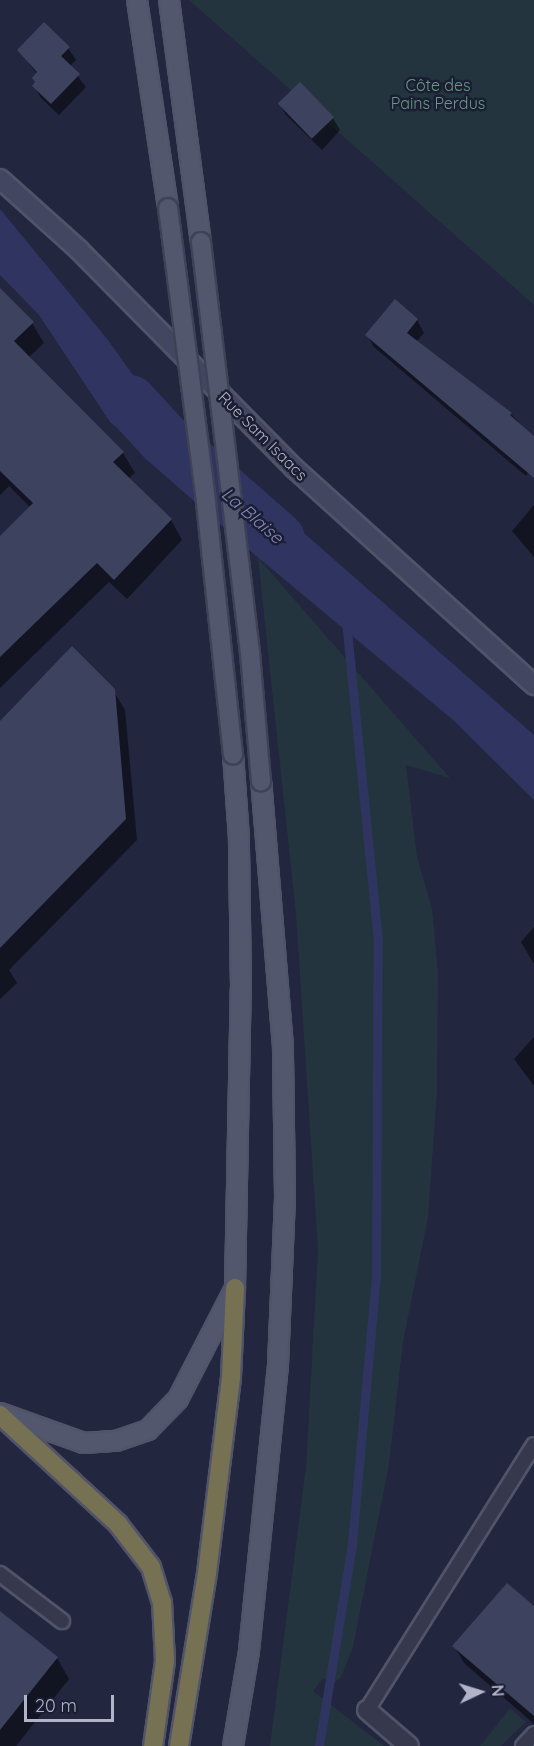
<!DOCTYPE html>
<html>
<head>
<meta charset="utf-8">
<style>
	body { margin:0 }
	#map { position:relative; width:534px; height:1746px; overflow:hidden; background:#22263e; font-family:Quicksand,sans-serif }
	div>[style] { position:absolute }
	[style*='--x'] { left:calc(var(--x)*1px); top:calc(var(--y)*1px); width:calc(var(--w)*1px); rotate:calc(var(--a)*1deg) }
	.green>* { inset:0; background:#24343f }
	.water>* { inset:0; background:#2f3560 }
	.shadow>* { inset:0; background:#0007 }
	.stream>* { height:9px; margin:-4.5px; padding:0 4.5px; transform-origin:4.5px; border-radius:4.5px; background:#2f3560 }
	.river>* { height:54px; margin:-27px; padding:0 27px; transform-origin:27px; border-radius:27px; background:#2f3560 }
	.building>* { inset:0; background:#3d425f; transform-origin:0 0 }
	.roads { filter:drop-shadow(2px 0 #515469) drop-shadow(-2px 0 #515469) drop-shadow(0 2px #515469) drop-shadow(0 -2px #515469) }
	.lane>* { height:14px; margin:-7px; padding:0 7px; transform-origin:7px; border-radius:7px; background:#36394e }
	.street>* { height:18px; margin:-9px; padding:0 9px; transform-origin:9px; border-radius:9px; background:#36394e }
	.secondary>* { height:18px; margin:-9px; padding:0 9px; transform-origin:9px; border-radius:9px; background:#434661 }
	.primary>* { height:18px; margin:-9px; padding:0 9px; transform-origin:9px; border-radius:9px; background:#53576e }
	.highway>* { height:18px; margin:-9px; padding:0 9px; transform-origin:9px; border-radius:9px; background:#757152 }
	.bridges { filter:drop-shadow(2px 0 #3f4257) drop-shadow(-2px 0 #3f4257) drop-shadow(0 2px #3f4257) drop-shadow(0 -2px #3f4257) }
	.primary-bridge>* { height:18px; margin:-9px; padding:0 9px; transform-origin:9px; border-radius:9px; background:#53576e }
	span { translate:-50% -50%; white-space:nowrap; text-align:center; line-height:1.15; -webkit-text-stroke:5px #1b1e33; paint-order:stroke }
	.park-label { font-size:16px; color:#679c82 }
	.street-label { font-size:16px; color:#b1b4c9 }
	.water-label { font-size:18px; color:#7f86b8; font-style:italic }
	.north { position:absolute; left:450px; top:1662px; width:60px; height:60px; -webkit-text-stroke:4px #1b1e33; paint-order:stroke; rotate:86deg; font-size:16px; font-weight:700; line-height:24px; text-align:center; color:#b1b4c9 }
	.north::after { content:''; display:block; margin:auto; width:21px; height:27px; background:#b1b4c9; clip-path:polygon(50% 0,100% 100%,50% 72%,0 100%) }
	.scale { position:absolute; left:24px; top:1695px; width:90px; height:27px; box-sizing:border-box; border:3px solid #b1b4c9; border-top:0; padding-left:8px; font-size:18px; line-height:21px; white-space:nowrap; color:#b1b4c9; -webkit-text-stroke:4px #1b1e33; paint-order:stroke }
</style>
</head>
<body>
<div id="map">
	<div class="green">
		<div style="clip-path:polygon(189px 0,534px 0,534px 305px)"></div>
		<div style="clip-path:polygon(258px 558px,450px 778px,406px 765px,417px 857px,432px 909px,438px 972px,437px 1090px,428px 1217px,403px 1342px,389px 1464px,353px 1647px,341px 1677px,335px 1682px,323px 1678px,313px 1691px,384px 1746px,270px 1746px,306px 1467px,318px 1250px,296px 914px)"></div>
		<div style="clip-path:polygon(510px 1708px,526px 1722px,501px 1746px,480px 1746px)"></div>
	</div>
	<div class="water">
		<div style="clip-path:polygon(0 209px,108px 340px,168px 424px,178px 430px,184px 481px,110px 422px,39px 315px,0 275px)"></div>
		<div style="clip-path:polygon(239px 476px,534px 735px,534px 800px,452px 719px,248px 549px)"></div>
	</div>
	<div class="shadow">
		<div style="clip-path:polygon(68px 48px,76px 60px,70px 66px,86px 87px,59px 115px,41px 98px,34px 86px,37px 74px,19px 50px)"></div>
		<div style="clip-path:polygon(279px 103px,333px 118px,340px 130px,322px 150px,286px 115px)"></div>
		<div style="clip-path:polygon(0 290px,32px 323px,44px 343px,28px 358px,123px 453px,135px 473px,128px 479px,171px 520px,182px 540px,127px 599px,109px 582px,0 688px,0 538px,31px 508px,9px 486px,0 495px)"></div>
		<div style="clip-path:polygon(395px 301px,417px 320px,424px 333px,416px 342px,511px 414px,534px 438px,534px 466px,526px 476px,374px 347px,367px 335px)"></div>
		<div style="clip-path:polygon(534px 505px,534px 557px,512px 531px)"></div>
		<div style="clip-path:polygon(113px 690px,125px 710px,137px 840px,9px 970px,17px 983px,0 999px,0 723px)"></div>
		<div style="clip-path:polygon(534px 927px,534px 964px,521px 942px)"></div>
		<div style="clip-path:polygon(534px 1037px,534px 1086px,514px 1059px)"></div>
		<div style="clip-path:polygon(534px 1608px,534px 1724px,464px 1663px,454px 1646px)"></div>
		<div style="clip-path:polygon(0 1613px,57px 1658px,69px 1679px,16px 1746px,0 1746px)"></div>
	</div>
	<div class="stream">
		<div style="--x:319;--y:1746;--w:205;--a:-80.7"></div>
		<div style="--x:352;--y:1544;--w:269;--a:-84.9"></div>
		<div style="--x:376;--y:1276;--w:335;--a:-89.7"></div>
		<div style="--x:378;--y:941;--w:324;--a:-95.7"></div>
	</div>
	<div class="river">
		<div style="--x:130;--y:402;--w:49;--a:47.5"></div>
		<div style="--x:163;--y:438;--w:153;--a:41.3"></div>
	</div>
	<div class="building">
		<div style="clip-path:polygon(44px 22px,70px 47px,61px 56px,80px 74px,51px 104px,32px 86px,35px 82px,32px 78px,37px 72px,17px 50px)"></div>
		<div style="left:300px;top:82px;width:49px;height:31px;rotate:46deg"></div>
		<div style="clip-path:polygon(0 288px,34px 322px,14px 341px,124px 452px,113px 462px,172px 519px,114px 580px,97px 563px,0 657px,0 536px,33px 503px,0 471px)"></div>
		<div style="clip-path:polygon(395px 299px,418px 319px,407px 333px,512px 413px,510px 415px,534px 436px,534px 478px,365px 335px)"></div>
		<div style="clip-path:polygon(72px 646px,115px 689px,126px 819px,0 948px,0 721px)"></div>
		<div style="clip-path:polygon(507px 1583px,534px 1606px,534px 1716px,452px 1646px)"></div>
		<div style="clip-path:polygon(0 1611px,58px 1657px,0 1730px)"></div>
	</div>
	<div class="roads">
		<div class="lane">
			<div style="--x:0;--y:1574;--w:78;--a:37.2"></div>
			<div style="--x:367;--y:1710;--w:313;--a:-57.8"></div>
			<div style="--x:523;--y:1746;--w:16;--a:-47"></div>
		</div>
		<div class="street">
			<div style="--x:367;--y:1710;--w:55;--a:40.6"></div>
		</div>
		<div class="secondary">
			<div style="--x:0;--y:179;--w:106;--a:41.9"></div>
			<div style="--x:79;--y:250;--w:306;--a:45.4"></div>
			<div style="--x:294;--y:468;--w:324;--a:42.1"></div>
		</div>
		<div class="primary">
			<div style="--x:137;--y:0;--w:210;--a:81.5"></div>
			<div style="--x:169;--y:0;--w:244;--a:82.5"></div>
			<div style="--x:0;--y:1413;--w:89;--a:19.7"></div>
			<div style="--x:84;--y:1443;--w:32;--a:-4"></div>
			<div style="--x:116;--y:1441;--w:34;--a:-19"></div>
			<div style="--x:148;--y:1430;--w:43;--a:-45.9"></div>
			<div style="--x:178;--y:1399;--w:125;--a:-62.8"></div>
			<div style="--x:235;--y:1288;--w:299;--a:-88.9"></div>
			<div style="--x:241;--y:989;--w:151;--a:-90.8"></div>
			<div style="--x:239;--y:838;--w:83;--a:-94.1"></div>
			<div style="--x:233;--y:1746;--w:96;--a:-80.4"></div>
			<div style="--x:249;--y:1651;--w:287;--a:-84.2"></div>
			<div style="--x:278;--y:1365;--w:168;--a:-87.6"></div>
			<div style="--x:285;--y:1197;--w:150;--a:-90.8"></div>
			<div style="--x:283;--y:1047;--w:266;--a:-94.7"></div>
		</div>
		<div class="highway">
			<div style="--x:0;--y:1415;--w:161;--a:42.7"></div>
			<div style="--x:118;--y:1524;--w:54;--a:52.5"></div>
			<div style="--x:151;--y:1567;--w:37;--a:73"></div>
			<div style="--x:162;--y:1602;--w:59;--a:87.1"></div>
			<div style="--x:165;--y:1661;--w:86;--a:98"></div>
			<div style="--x:179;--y:1746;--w:175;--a:-80.8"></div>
			<div style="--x:207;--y:1573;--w:197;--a:-83"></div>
			<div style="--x:231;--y:1377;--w:89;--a:-87.4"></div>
		</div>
	</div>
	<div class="bridges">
		<div class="primary-bridge">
			<div style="--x:168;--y:208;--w:287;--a:82.6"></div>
			<div style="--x:205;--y:493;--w:263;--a:83.9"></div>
			<div style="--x:201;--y:242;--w:414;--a:83.2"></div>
			<div style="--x:250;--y:653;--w:129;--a:85.1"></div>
		</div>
	</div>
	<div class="park-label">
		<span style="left:438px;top:94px">Côte des<br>Pains Perdus</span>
	</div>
	<div class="street-label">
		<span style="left:263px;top:436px;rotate:45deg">Rue Sam Isaacs</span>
	</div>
	<div class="water-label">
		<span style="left:252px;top:516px;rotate:41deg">La Blaise</span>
	</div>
	<div class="north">N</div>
	<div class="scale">20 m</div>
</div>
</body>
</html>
